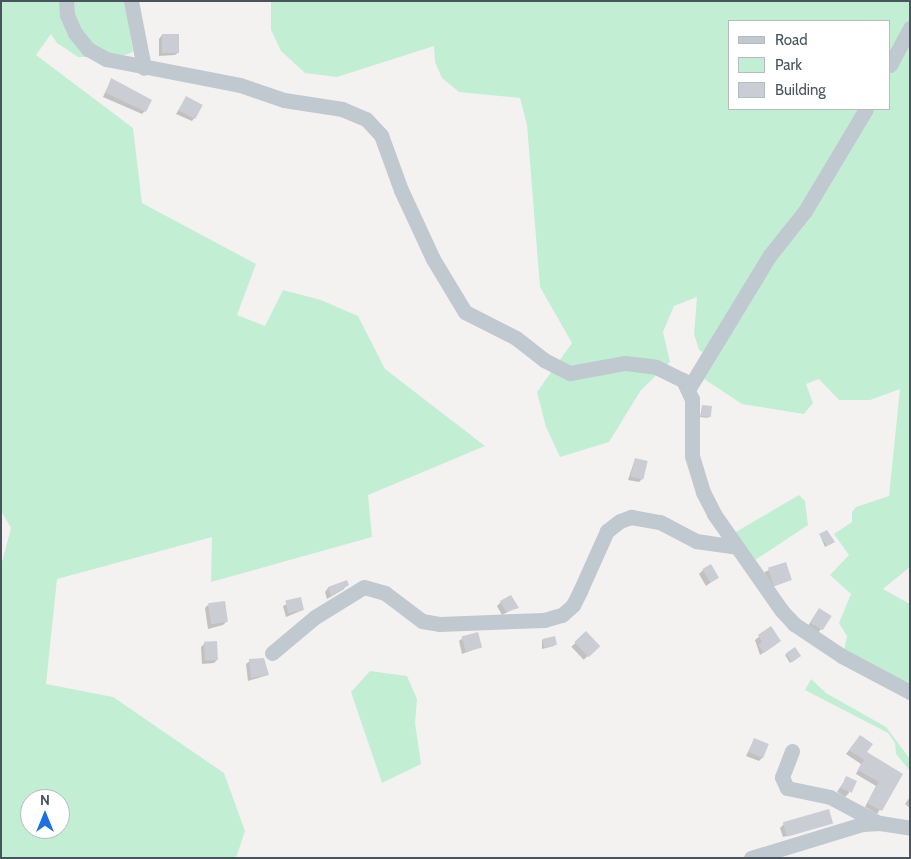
<!DOCTYPE html>
<html>
<head>
<meta charset="utf-8">
<style>
	body { margin:0 }
	#map { position:relative; width:911px; height:859px; overflow:hidden; background:#f4f1f1; font-family:Cabin,sans-serif }
	div>[style] { position:absolute }
	[style*='--x'] { left:calc(var(--x)*1px); top:calc(var(--y)*1px); width:calc(var(--w)*1px); rotate:calc(var(--a)*1deg) }
	.green>* { inset:0; background:#c2efd4 }
	.shadow>* { inset:0; background:#0003; transform-origin:0 0 }
	.building>* { inset:0; background:#cbcdd4; transform-origin:0 0 }
	.minor>* { height:15px; margin:-7.5px; padding:0 7.5px; transform-origin:7.5px; border-radius:7.5px; background:#c0c8d0 }
	span { translate:-50% -50%; white-space:nowrap; text-align:center; line-height:1.15; -webkit-text-stroke:4px #fff; paint-order:stroke }
	.frame { position:absolute; inset:0; border:2px solid #49545f; pointer-events:none }
	.legend { position:absolute; left:728px; top:20px; width:162px; height:90px; box-sizing:border-box; background:#fff; border:1px solid #b6bbbf; margin:0; padding:6px 9px; list-style:none; font-size:15px; color:#49545f }
	.legend li { display:flex; align-items:center; gap:10px; height:25px }
	.legend b { width:25px; border:1px solid #b6bbbf }
	.north { position:absolute; left:20px; top:789px; width:50px; height:50px; box-sizing:border-box; background:#fff; border:1px solid #b6bbbf; border-radius:50%; rotate:0deg; font-size:14px; font-weight:700; line-height:20px; text-align:center; color:#49545f }
	.north::after { content:''; display:block; margin:auto; width:18px; height:22px; background:#1d6fe2; clip-path:polygon(50% 0,100% 100%,50% 72%,0 100%) }
</style>
</head>
<body>
<div id="map">
	<div class="green">
		<div style="clip-path:polygon(evenodd,1px 1px,125px 1px,133px 52px,120px 57px,78px 57px,57px 43px,51px 34px,36px 55px,133px 128px,142px 203px,256px 264px,237px 315px,265px 326px,283px 290px,321px 300px,358px 316px,385px 369px,485px 446px,368px 495px,372px 537px,211px 582px,212px 537px,57px 579px,46px 684px,113px 697px,224px 773px,245px 831px,236px 858px,1px 858px,1px 566px,11px 528px,1px 511px,1px 1px,30px 799px,60px 799px,60px 829px,30px 829px,30px 799px)"></div>
		<div style="clip-path:polygon(271px 1px,910px 1px,910px 19px,890px 56px,890px 21px,730px 21px,730px 109px,861px 109px,767px 272px,828px 187px,871px 109px,890px 109px,890px 74px,910px 38px,910px 567px,883px 589px,910px 604px,910px 686px,844px 651px,847px 636px,839px 623px,851px 594px,830px 575px,849px 555px,834px 534px,852px 522px,852px 512px,856px 507px,889px 496px,900px 389px,870px 400px,839px 400px,819px 379px,806px 384px,813px 403px,804px 414px,742px 404px,704px 379px,715px 360px,699px 350px,694px 334px,697px 297px,674px 306px,663px 332px,670px 362px,641px 390px,609px 442px,560px 457px,546px 427px,537px 392px,572px 343px,540px 287px,527px 125px,520px 98px,459px 92px,442px 78px,435px 62px,434px 46px,337px 77px,305px 73px,281px 51px,271px 30px)"></div>
		<div style="clip-path:polygon(799px 495px,805px 501px,808px 525px,755px 560px,734px 533px)"></div>
		<div style="clip-path:polygon(370px 671px,407px 676px,417px 699px,415px 723px,421px 764px,382px 783px,351px 692px)"></div>
		<div style="clip-path:polygon(811px 679px,826px 693px,886px 727px,910px 759px,910px 771px,896px 754px,895px 743px,888px 733px,805px 690px)"></div>
	</div>
	<div class="shadow">
		<div style="clip-path:polygon(162px 35px,179px 52px,175px 55px,159px 56px,159px 39px)"></div>
		<div style="clip-path:polygon(111px 80px,145px 111px,142px 114px,103px 97px)"></div>
		<div style="clip-path:polygon(186px 98px,195px 117px,192px 121px,176px 114px)"></div>
		<div style="clip-path:polygon(702px 407px,709px 416px,708px 418px,700px 417px)"></div>
		<div style="clip-path:polygon(635px 459px,642px 479px,639px 482px,628px 480px)"></div>
		<div style="clip-path:polygon(820px 535px,832px 543px,825px 547px)"></div>
		<div style="left:785px;top:564px;width:17px;height:22px;rotate:69deg"></div>
		<div style="clip-path:polygon(703px 570px,717px 578px,706px 586px,699px 574px)"></div>
		<div style="clip-path:polygon(346px 581px,344px 589px,327px 599px,325px 592px,328px 588px)"></div>
		<div style="clip-path:polygon(300px 598px,303px 610px,286px 617px,283px 606px)"></div>
		<div style="clip-path:polygon(501px 602px,517px 607px,502px 615px,497px 606px)"></div>
		<div style="clip-path:polygon(208px 605px,226px 622px,223px 625px,208px 629px,205px 608px)"></div>
		<div style="clip-path:polygon(819px 610px,830px 617px,818px 633px,807px 627px)"></div>
		<div style="clip-path:polygon(771px 627px,776px 644px,760px 655px,755px 640px)"></div>
		<div style="left:586px;top:633px;width:18px;height:20px;rotate:47deg"></div>
		<div style="clip-path:polygon(463px 638px,481px 647px,462px 654px,459px 641px)"></div>
		<div style="clip-path:polygon(554px 638px,554px 646px,542px 649px,542px 640px)"></div>
		<div style="clip-path:polygon(205px 643px,217px 660px,214px 663px,202px 664px,201px 647px)"></div>
		<div style="clip-path:polygon(795px 649px,798px 657px,790px 663px,785px 655px)"></div>
		<div style="clip-path:polygon(250px 661px,268px 675px,248px 681px,246px 664px)"></div>
		<div style="clip-path:polygon(860px 736px,866px 752px,902px 775px,877px 814px,865px 807px,876px 786px,856px 774px,861px 764px,846px 754px)"></div>
		<div style="clip-path:polygon(754px 740px,763px 757px,759px 761px,746px 756px)"></div>
		<div style="clip-path:polygon(847px 777px,849px 793px,845px 797px,837px 792px)"></div>
		<div style="clip-path:polygon(910px 797px,910px 808px,905px 804px)"></div>
		<div style="clip-path:polygon(829px 823px,783px 837px,780px 828px,784px 824px,831px 823px)"></div>
	</div>
	<div class="building">
		<div style="left:162px;top:34px;width:17px;height:19px"></div>
		<div style="clip-path:polygon(111px 78px,152px 100px,146px 112px,106px 93px)"></div>
		<div style="left:186px;top:96px;width:19px;height:16px;rotate:28deg"></div>
		<div style="left:702px;top:405px;width:10px;height:11px;rotate:6deg"></div>
		<div style="left:635px;top:458px;width:13px;height:19px;rotate:13deg"></div>
		<div style="clip-path:polygon(827px 530px,835px 542px,827px 546px,819px 534px)"></div>
		<div style="left:786px;top:562px;width:19px;height:19px;rotate:72deg"></div>
		<div style="left:711px;top:564px;width:16px;height:10px;rotate:60deg"></div>
		<div style="clip-path:polygon(347px 580px,349px 585px,331px 596px,328px 587px)"></div>
		<div style="clip-path:polygon(511px 595px,519px 608px,506px 612px,500px 601px)"></div>
		<div style="left:301px;top:597px;width:13px;height:16px;rotate:77deg"></div>
		<div style="left:225px;top:601px;width:21px;height:17px;rotate:82deg"></div>
		<div style="left:819px;top:608px;width:15px;height:17px;rotate:32deg"></div>
		<div style="clip-path:polygon(771px 626px,781px 641px,764px 653px,758px 645px,762px 642px,758px 635px)"></div>
		<div style="left:586px;top:631px;width:21px;height:16px;rotate:47deg"></div>
		<div style="left:478px;top:632px;width:16px;height:17px;rotate:75deg"></div>
		<div style="left:555px;top:636px;width:9px;height:13px;rotate:77deg"></div>
		<div style="left:217px;top:641px;width:19px;height:13px;rotate:87deg"></div>
		<div style="left:795px;top:647px;width:11px;height:11px;rotate:56deg"></div>
		<div style="clip-path:polygon(264px 658px,269px 675px,251px 678px,249px 659px)"></div>
		<div style="clip-path:polygon(860px 735px,873px 744px,867px 752px,903px 774px,882px 811px,867px 803px,879px 782px,858px 770px,864px 760px,849px 750px)"></div>
		<div style="left:754px;top:738px;width:16px;height:15px;rotate:22deg"></div>
		<div style="left:846px;top:776px;width:12px;height:13px;rotate:24deg"></div>
		<div style="left:829px;top:809px;width:15px;height:48px;rotate:74deg"></div>
	</div>
	<div class="minor">
		<div style="--x:66;--y:1;--w:14;--a:86"></div>
		<div style="--x:67;--y:15;--w:20;--a:66"></div>
		<div style="--x:75;--y:33;--w:21;--a:51"></div>
		<div style="--x:88;--y:49;--w:21;--a:29"></div>
		<div style="--x:106;--y:59;--w:136;--a:11"></div>
		<div style="--x:240;--y:85;--w:46;--a:18.8"></div>
		<div style="--x:284;--y:100;--w:59;--a:8.8"></div>
		<div style="--x:342;--y:109;--w:26;--a:23"></div>
		<div style="--x:366;--y:119;--w:22;--a:47"></div>
		<div style="--x:381;--y:135;--w:59;--a:70"></div>
		<div style="--x:401;--y:190;--w:76;--a:65.1"></div>
		<div style="--x:433;--y:259;--w:62;--a:58.9"></div>
		<div style="--x:465;--y:312;--w:57;--a:27"></div>
		<div style="--x:516;--y:338;--w:36;--a:38"></div>
		<div style="--x:544;--y:360;--w:29;--a:27"></div>
		<div style="--x:570;--y:373;--w:56;--a:-10.3"></div>
		<div style="--x:625;--y:363;--w:31;--a:7"></div>
		<div style="--x:656;--y:367;--w:30;--a:26"></div>
		<div style="--x:683;--y:380;--w:21;--a:65"></div>
		<div style="--x:692;--y:399;--w:57;--a:90"></div>
		<div style="--x:692;--y:456;--w:38;--a:73"></div>
		<div style="--x:703;--y:492;--w:25;--a:63"></div>
		<div style="--x:714;--y:514;--w:118;--a:55"></div>
		<div style="--x:782;--y:611;--w:18;--a:47"></div>
		<div style="--x:794;--y:624;--w:58;--a:33.7"></div>
		<div style="--x:842;--y:656;--w:77;--a:27.9"></div>
		<div style="--x:131;--y:1;--w:68;--a:79"></div>
		<div style="--x:890;--y:65;--w:42;--a:-61.6"></div>
		<div style="--x:689;--y:388;--w:156;--a:-58.7"></div>
		<div style="--x:770;--y:255;--w:56;--a:-51.5"></div>
		<div style="--x:805;--y:211;--w:119;--a:-59.1"></div>
		<div style="--x:272;--y:653;--w:56;--a:-39.9"></div>
		<div style="--x:315;--y:617;--w:57;--a:-31.5"></div>
		<div style="--x:364;--y:587;--w:22;--a:16"></div>
		<div style="--x:385;--y:593;--w:46;--a:37.1"></div>
		<div style="--x:422;--y:621;--w:17;--a:10"></div>
		<div style="--x:439;--y:624;--w:105;--a:-2.2"></div>
		<div style="--x:544;--y:620;--w:19;--a:-16"></div>
		<div style="--x:562;--y:615;--w:15;--a:-42"></div>
		<div style="--x:573;--y:605;--w:16;--a:-63"></div>
		<div style="--x:580;--y:591;--w:66;--a:-65.8"></div>
		<div style="--x:607;--y:531;--w:16;--a:-38"></div>
		<div style="--x:620;--y:521;--w:12;--a:-20"></div>
		<div style="--x:631;--y:517;--w:29;--a:10"></div>
		<div style="--x:660;--y:522;--w:41;--a:27.8"></div>
		<div style="--x:696;--y:541;--w:41;--a:8.3"></div>
		<div style="--x:792;--y:751;--w:28;--a:111"></div>
		<div style="--x:782;--y:777;--w:12;--a:66"></div>
		<div style="--x:787;--y:788;--w:44;--a:11.8"></div>
		<div style="--x:830;--y:797;--w:55;--a:28"></div>
		<div style="--x:751;--y:858;--w:116;--a:-17"></div>
		<div style="--x:862;--y:824;--w:18;--a:-3"></div>
		<div style="--x:880;--y:823;--w:30;--a:9"></div>
	</div>
	<div class="frame"></div>
	<ul class="legend">
	<li><b style="height:6px;background:#c0c8d0"></b>Road</li>
	<li><b style="height:14px;background:#c2efd4"></b>Park</li>
	<li><b style="height:14px;background:#cbcdd4"></b>Building</li>
	</ul>
	<div class="north">N</div>
</div>
</body>
</html>
